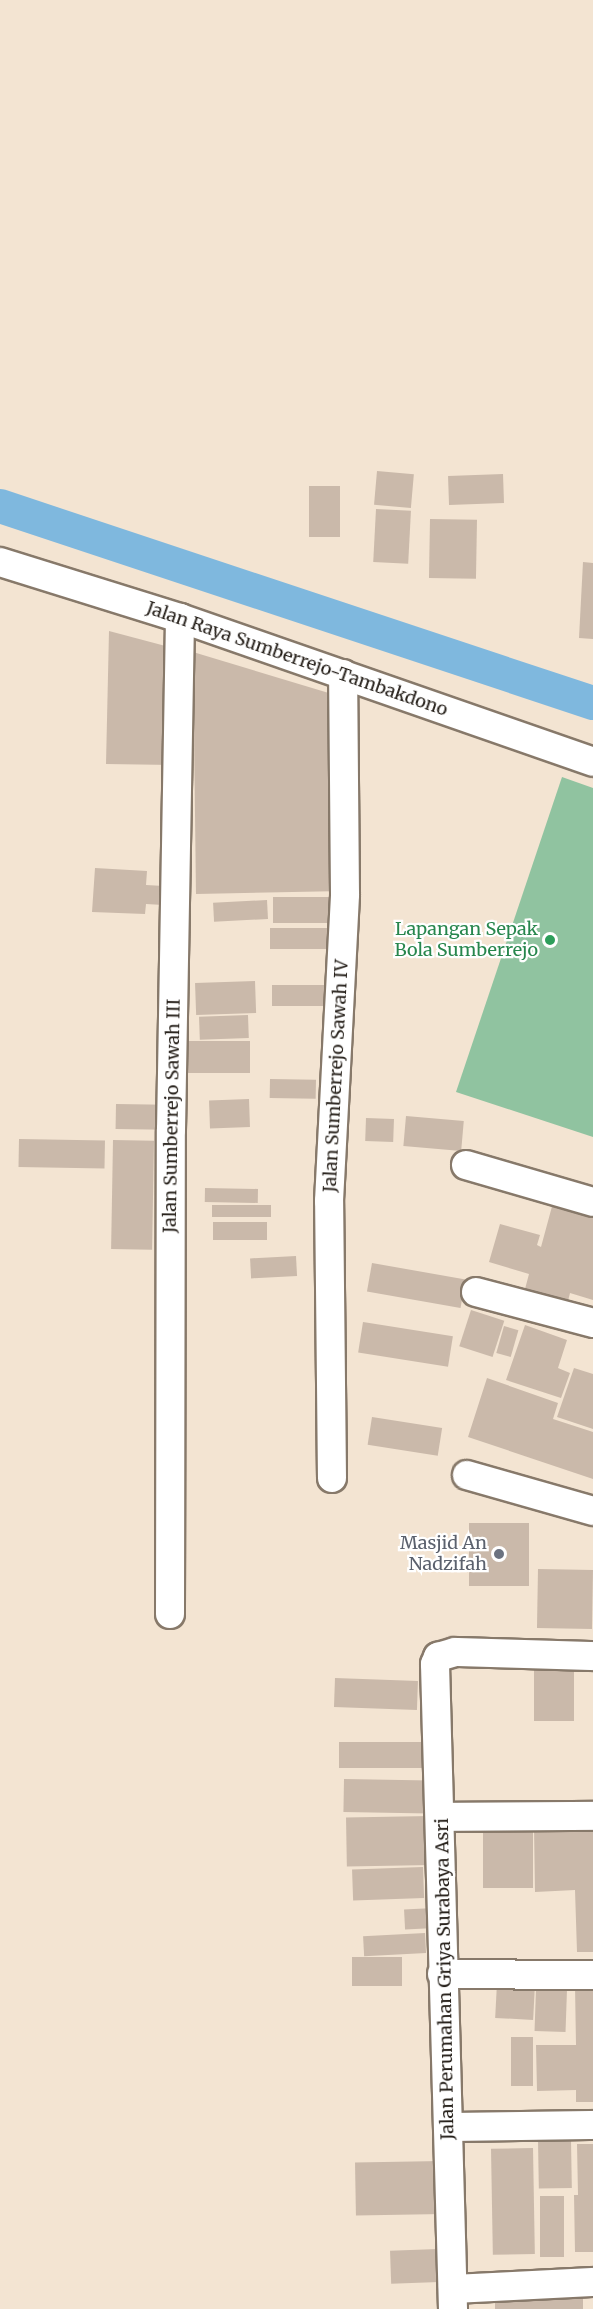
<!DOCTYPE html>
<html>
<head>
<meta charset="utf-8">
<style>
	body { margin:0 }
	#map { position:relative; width:593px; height:2309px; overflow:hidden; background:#f3e4d2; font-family:Merriweather,serif }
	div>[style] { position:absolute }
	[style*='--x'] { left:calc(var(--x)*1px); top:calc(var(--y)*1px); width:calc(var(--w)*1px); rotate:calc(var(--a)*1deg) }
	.green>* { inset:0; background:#90c3a0 }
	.canal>* { height:34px; margin:-17px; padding:0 17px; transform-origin:17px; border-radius:17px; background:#7fb8de }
	.building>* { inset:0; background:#cab9aa; transform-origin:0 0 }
	.roads { filter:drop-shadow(2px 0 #87796a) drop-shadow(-2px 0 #87796a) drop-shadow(0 2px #87796a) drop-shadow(0 -2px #87796a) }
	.street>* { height:28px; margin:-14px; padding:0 14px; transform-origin:14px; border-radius:14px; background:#fff }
	.dots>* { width:16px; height:16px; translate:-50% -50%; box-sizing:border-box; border:3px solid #fff; border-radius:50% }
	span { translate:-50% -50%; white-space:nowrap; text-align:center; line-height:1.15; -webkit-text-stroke:4.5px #fff; paint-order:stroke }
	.street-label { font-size:18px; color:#231d17 }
	.leisure-label { font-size:18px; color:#27864d }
	.right { translate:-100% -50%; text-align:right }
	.worship-label { font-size:18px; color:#5b616d }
</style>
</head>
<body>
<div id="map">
	<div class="green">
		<div style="clip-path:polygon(562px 777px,593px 788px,593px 1137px,456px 1092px)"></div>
	</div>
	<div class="canal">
		<div style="--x:0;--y:506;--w:625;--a:18.38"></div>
	</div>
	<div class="building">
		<div style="left:377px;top:471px;width:37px;height:34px;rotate:5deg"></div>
		<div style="left:503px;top:474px;width:29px;height:55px;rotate:88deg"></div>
		<div style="left:309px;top:486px;width:31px;height:51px"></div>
		<div style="left:376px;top:509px;width:35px;height:53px;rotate:3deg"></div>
		<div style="left:430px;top:519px;width:47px;height:59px;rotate:1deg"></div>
		<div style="clip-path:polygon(583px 562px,593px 563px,593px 639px,579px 638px)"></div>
		<div style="clip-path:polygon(109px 631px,173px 648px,173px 765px,106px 764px)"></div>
		<div style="clip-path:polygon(193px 652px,342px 697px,344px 891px,196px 894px)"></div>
		<div style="clip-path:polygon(95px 868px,147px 871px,146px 885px,164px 886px,163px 905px,146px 904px,145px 914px,92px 912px)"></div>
		<div style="left:334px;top:897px;width:26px;height:61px;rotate:90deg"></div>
		<div style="left:267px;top:900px;width:19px;height:54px;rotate:87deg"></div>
		<div style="left:335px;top:928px;width:21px;height:65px;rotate:90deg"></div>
		<div style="left:255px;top:981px;width:32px;height:60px;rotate:88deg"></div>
		<div style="left:335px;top:985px;width:21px;height:63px;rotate:90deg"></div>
		<div style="left:248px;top:1015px;width:23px;height:49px;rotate:88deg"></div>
		<div style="left:188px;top:1041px;width:62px;height:32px"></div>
		<div style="left:270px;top:1079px;width:46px;height:19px;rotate:1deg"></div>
		<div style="left:249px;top:1099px;width:28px;height:40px;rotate:88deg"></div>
		<div style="left:116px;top:1104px;width:50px;height:25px;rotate:1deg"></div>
		<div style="left:406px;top:1116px;width:58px;height:30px;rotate:5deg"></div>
		<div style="left:366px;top:1118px;width:28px;height:23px;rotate:2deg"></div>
		<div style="left:19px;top:1139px;width:86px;height:28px;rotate:1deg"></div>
		<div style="left:113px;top:1140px;width:41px;height:109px;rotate:1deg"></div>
		<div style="left:205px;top:1188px;width:53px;height:14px;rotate:1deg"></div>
		<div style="clip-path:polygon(554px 1199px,593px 1213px,593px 1300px,570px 1293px,568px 1301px,525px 1289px,529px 1274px,489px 1262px,500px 1224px,540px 1235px,537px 1245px,541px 1247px)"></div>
		<div style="left:271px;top:1205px;width:12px;height:59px;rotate:90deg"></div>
		<div style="left:213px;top:1222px;width:54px;height:18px"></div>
		<div style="left:296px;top:1256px;width:20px;height:46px;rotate:87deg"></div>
		<div style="left:372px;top:1263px;width:95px;height:29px;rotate:10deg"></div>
		<div style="left:471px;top:1310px;width:35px;height:38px;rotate:18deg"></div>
		<div style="left:363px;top:1322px;width:91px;height:31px;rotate:9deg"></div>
		<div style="clip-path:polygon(525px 1325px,567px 1340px,558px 1368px,570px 1373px,561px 1398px,506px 1380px)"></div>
		<div style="left:504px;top:1326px;width:15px;height:28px;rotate:16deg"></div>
		<div style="clip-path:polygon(574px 1368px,593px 1374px,593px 1429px,557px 1417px)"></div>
		<div style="clip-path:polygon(487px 1378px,558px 1403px,553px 1419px,593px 1432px,593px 1479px,468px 1437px)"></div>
		<div style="left:372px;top:1417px;width:71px;height:28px;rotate:9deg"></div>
		<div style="left:469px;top:1523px;width:60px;height:63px"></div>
		<div style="left:538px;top:1569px;width:55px;height:59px;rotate:1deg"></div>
		<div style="left:534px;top:1662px;width:40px;height:59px"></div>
		<div style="left:335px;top:1678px;width:83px;height:29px;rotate:2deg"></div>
		<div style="left:425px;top:1742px;width:26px;height:86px;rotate:90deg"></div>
		<div style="left:344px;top:1779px;width:86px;height:33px;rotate:1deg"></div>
		<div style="left:431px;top:1816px;width:49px;height:85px;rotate:89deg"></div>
		<div style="left:483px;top:1824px;width:50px;height:64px"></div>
		<div style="clip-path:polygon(534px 1827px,593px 1828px,593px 1952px,577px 1952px,575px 1890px,535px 1892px)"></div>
		<div style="left:423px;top:1867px;width:31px;height:71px;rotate:88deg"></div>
		<div style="left:434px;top:1908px;width:20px;height:30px;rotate:87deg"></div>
		<div style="left:425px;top:1933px;width:20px;height:62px;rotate:87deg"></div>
		<div style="left:402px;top:1957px;width:29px;height:50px;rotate:90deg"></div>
		<div style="left:497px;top:1983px;width:38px;height:35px;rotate:3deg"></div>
		<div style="clip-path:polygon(575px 1986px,593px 1986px,593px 2102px,576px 2102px,576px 2090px,537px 2091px,536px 2045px,576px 2045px)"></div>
		<div style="left:536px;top:1989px;width:31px;height:42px;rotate:2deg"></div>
		<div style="left:511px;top:2037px;width:22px;height:49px"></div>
		<div style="left:571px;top:2140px;width:48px;height:33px;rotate:89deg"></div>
		<div style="clip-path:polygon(577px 2144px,593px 2144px,593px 2252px,575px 2252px,574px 2195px,578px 2195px)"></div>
		<div style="left:533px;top:2148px;width:106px;height:42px;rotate:89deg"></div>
		<div style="left:442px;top:2161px;width:53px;height:87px;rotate:89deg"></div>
		<div style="left:540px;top:2196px;width:24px;height:61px"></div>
		<div style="left:438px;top:2249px;width:33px;height:48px;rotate:88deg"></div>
		<div style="clip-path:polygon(583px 2297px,583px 2309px,495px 2309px,495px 2300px)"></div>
	</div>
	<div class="roads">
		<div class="street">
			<div style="--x:0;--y:562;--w:189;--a:17.3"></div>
			<div style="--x:180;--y:618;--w:437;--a:19.2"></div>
			<div style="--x:466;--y:1165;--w:132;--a:16.2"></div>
			<div style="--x:476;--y:1292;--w:121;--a:14.8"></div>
			<div style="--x:467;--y:1475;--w:131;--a:15.9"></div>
			<div style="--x:332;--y:1478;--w:277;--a:-90.6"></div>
			<div style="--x:329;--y:1201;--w:307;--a:-87"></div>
			<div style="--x:345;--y:894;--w:220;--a:-90.5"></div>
			<div style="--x:170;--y:1614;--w:484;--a:-89.9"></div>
			<div style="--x:171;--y:1130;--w:512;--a:-88.99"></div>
			<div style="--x:441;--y:1817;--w:152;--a:-0.4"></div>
			<div style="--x:442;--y:1974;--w:151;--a:0.4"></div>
			<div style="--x:449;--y:2127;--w:144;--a:-0.8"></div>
			<div style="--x:453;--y:2289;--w:140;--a:-2.9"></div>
			<div style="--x:453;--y:2309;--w:645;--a:-91.6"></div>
			<div style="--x:435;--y:1664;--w:8;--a:-67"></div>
			<div style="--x:438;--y:1657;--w:18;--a:-16"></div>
			<div style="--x:455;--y:1652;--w:138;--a:1.7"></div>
		</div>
	</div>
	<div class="dots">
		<div style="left:550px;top:940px;background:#2e9e5b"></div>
		<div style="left:499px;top:1554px;background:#6b7280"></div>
	</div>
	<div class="street-label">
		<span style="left:297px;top:659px;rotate:19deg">Jalan Raya Sumberrejo-Tambakdono</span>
		<span style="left:336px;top:1076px;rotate:-87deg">Jalan Sumberrejo Sawah IV</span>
		<span style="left:172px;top:1116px;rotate:-89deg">Jalan Sumberrejo Sawah III</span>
		<span style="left:445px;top:1979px;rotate:-91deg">Jalan Perumahan Griya Surabaya Asri</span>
	</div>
	<div class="leisure-label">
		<span class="right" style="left:538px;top:940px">Lapangan Sepak<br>Bola Sumberrejo</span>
	</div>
	<div class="worship-label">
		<span class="right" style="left:487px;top:1554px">Masjid An<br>Nadzifah</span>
	</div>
</div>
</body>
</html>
